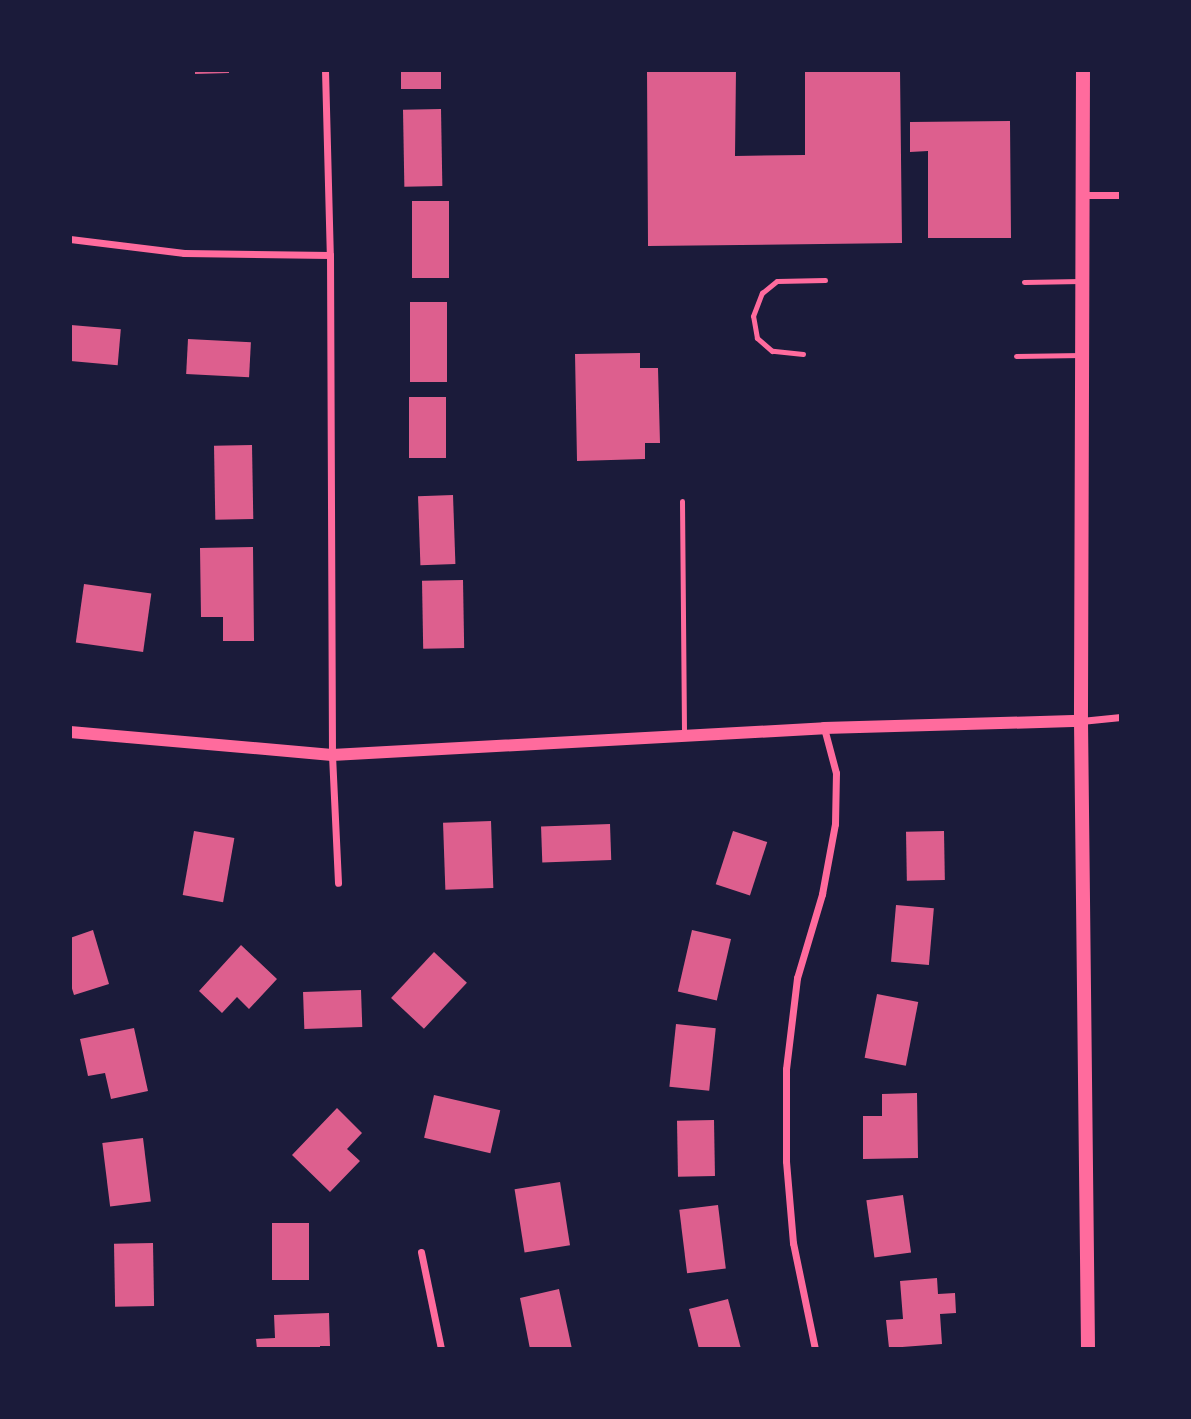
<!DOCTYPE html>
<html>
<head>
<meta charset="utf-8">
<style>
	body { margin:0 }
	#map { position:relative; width:1191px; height:1419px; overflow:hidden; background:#1b1b3a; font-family:"IBM Plex Sans",sans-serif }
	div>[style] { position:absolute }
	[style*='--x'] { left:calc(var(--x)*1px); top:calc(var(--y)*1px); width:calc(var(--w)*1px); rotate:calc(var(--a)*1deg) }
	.building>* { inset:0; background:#dd5f8e; transform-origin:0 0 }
	.service>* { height:5px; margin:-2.5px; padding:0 2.5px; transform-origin:2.5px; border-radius:2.5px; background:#ff6b9d }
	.minor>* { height:7px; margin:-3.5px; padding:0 3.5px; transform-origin:3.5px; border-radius:3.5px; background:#ff6b9d }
	.tertiary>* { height:12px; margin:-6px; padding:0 6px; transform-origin:6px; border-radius:6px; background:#ff6b9d }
	.secondary>* { height:14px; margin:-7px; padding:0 7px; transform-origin:7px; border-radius:7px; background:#ff6b9d }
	span { translate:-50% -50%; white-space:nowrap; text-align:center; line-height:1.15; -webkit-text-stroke:7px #1b1b3a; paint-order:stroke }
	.frame { position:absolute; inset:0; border:72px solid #1b1b3a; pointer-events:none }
</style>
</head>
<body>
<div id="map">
	<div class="building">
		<div style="clip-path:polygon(195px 70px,229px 70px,229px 73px,195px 74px)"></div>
		<div style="left:401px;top:70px;width:40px;height:19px"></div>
		<div style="clip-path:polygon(647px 70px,736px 70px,735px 156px,805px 155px,805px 70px,900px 70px,902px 243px,648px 246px)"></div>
		<div style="left:441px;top:109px;width:77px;height:38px;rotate:89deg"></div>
		<div style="clip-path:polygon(1010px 121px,1011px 238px,928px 238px,928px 151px,910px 152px,910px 122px)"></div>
		<div style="left:412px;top:201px;width:37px;height:77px"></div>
		<div style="left:410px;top:302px;width:37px;height:80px"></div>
		<div style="left:71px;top:325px;width:50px;height:36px;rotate:5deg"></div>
		<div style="left:188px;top:339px;width:63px;height:35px;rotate:3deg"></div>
		<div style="clip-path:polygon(640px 353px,640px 368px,658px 368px,660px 443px,645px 443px,645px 459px,577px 461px,575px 354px)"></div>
		<div style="left:409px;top:397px;width:37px;height:61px"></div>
		<div style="left:252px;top:445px;width:74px;height:38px;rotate:89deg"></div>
		<div style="left:453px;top:495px;width:69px;height:35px;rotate:88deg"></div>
		<div style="clip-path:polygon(253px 547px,254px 641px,223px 641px,223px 617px,201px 617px,200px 548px)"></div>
		<div style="left:463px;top:580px;width:68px;height:41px;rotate:89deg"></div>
		<div style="left:84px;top:584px;width:68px;height:59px;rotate:8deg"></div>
		<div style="left:491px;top:821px;width:67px;height:48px;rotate:88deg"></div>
		<div style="left:610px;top:824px;width:36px;height:69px;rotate:88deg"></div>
		<div style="left:194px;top:831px;width:41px;height:65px;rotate:10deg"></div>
		<div style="left:733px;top:831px;width:36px;height:56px;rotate:18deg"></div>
		<div style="left:944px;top:831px;width:49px;height:38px;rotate:89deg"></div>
		<div style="left:896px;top:905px;width:38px;height:57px;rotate:5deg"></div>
		<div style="clip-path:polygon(93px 930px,109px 984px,74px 995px,70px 982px,70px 938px)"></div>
		<div style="left:692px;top:930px;width:40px;height:63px;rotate:13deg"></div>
		<div style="clip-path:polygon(241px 945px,277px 979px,249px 1009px,237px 997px,222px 1013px,199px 991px)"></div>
		<div style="left:434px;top:952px;width:45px;height:63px;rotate:43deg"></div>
		<div style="left:361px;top:990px;width:37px;height:58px;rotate:88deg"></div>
		<div style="left:877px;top:994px;width:42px;height:65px;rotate:11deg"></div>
		<div style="left:676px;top:1024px;width:40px;height:63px;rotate:6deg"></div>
		<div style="clip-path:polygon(134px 1028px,148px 1091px,111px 1099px,105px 1073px,88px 1076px,80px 1039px)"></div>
		<div style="clip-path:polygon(917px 1093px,918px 1158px,863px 1159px,863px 1116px,882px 1116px,882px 1094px)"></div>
		<div style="left:434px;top:1095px;width:68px;height:44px;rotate:13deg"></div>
		<div style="clip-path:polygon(337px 1108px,362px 1133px,347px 1149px,360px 1161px,330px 1192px,292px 1155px)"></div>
		<div style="left:714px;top:1120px;width:56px;height:37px;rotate:89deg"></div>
		<div style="left:143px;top:1138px;width:64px;height:41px;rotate:83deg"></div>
		<div style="left:560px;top:1182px;width:64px;height:46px;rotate:81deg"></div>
		<div style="left:903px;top:1195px;width:58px;height:37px;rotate:82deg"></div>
		<div style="left:718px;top:1205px;width:64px;height:39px;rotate:83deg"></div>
		<div style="left:272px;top:1223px;width:37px;height:57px"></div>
		<div style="left:153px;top:1243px;width:63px;height:39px;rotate:89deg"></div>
		<div style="clip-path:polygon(937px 1278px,938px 1294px,955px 1293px,956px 1313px,940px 1314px,942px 1344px,889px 1348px,886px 1320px,903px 1319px,900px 1281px)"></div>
		<div style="clip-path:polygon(559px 1289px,572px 1349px,530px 1349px,520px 1298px)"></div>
		<div style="clip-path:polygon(728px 1299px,741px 1349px,699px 1349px,689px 1309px)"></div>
		<div style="clip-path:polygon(329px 1313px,330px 1346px,320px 1346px,320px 1349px,257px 1349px,256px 1339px,275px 1338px,274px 1315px)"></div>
	</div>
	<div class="service">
		<div style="--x:1024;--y:282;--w:57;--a:-1"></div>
		<div style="--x:803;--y:354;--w:31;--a:-174"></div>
		<div style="--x:772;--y:351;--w:20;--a:-139"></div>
		<div style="--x:757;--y:338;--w:22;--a:-100"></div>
		<div style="--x:753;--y:316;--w:25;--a:-69"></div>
		<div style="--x:762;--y:293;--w:19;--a:-39"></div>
		<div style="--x:777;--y:281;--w:48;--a:-1.2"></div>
		<div style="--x:1016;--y:356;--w:66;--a:-0.9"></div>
		<div style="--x:682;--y:501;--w:235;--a:89.5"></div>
	</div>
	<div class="minor">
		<div style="--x:325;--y:70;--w:185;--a:88.5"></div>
		<div style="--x:330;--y:255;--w:500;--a:89.77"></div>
		<div style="--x:332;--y:755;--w:128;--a:87.3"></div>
		<div style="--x:1085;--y:195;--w:36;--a:0"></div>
		<div style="--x:70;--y:239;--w:115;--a:7"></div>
		<div style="--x:184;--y:253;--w:146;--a:0.8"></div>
		<div style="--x:1081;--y:721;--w:40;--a:-5.7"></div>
		<div style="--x:421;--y:1252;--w:99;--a:78.3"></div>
		<div style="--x:815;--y:1349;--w:108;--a:-101.7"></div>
		<div style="--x:793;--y:1243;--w:82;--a:-94.9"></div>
		<div style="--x:786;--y:1161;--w:92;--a:-90"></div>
		<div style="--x:786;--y:1069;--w:92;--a:-83.1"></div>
		<div style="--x:797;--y:978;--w:88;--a:-73.4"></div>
		<div style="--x:822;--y:894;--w:71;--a:-79.5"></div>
		<div style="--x:835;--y:824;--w:51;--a:-88.9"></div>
		<div style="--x:836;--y:773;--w:47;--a:-104.9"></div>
	</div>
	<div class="tertiary">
		<div style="--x:70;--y:732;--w:263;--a:5"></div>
		<div style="--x:332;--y:755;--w:493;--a:-3.1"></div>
		<div style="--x:824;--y:728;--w:257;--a:-1.6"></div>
	</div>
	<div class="secondary">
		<div style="--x:1083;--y:70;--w:651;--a:90.18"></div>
		<div style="--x:1081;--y:721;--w:628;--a:89.36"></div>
	</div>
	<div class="frame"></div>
</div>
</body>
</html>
